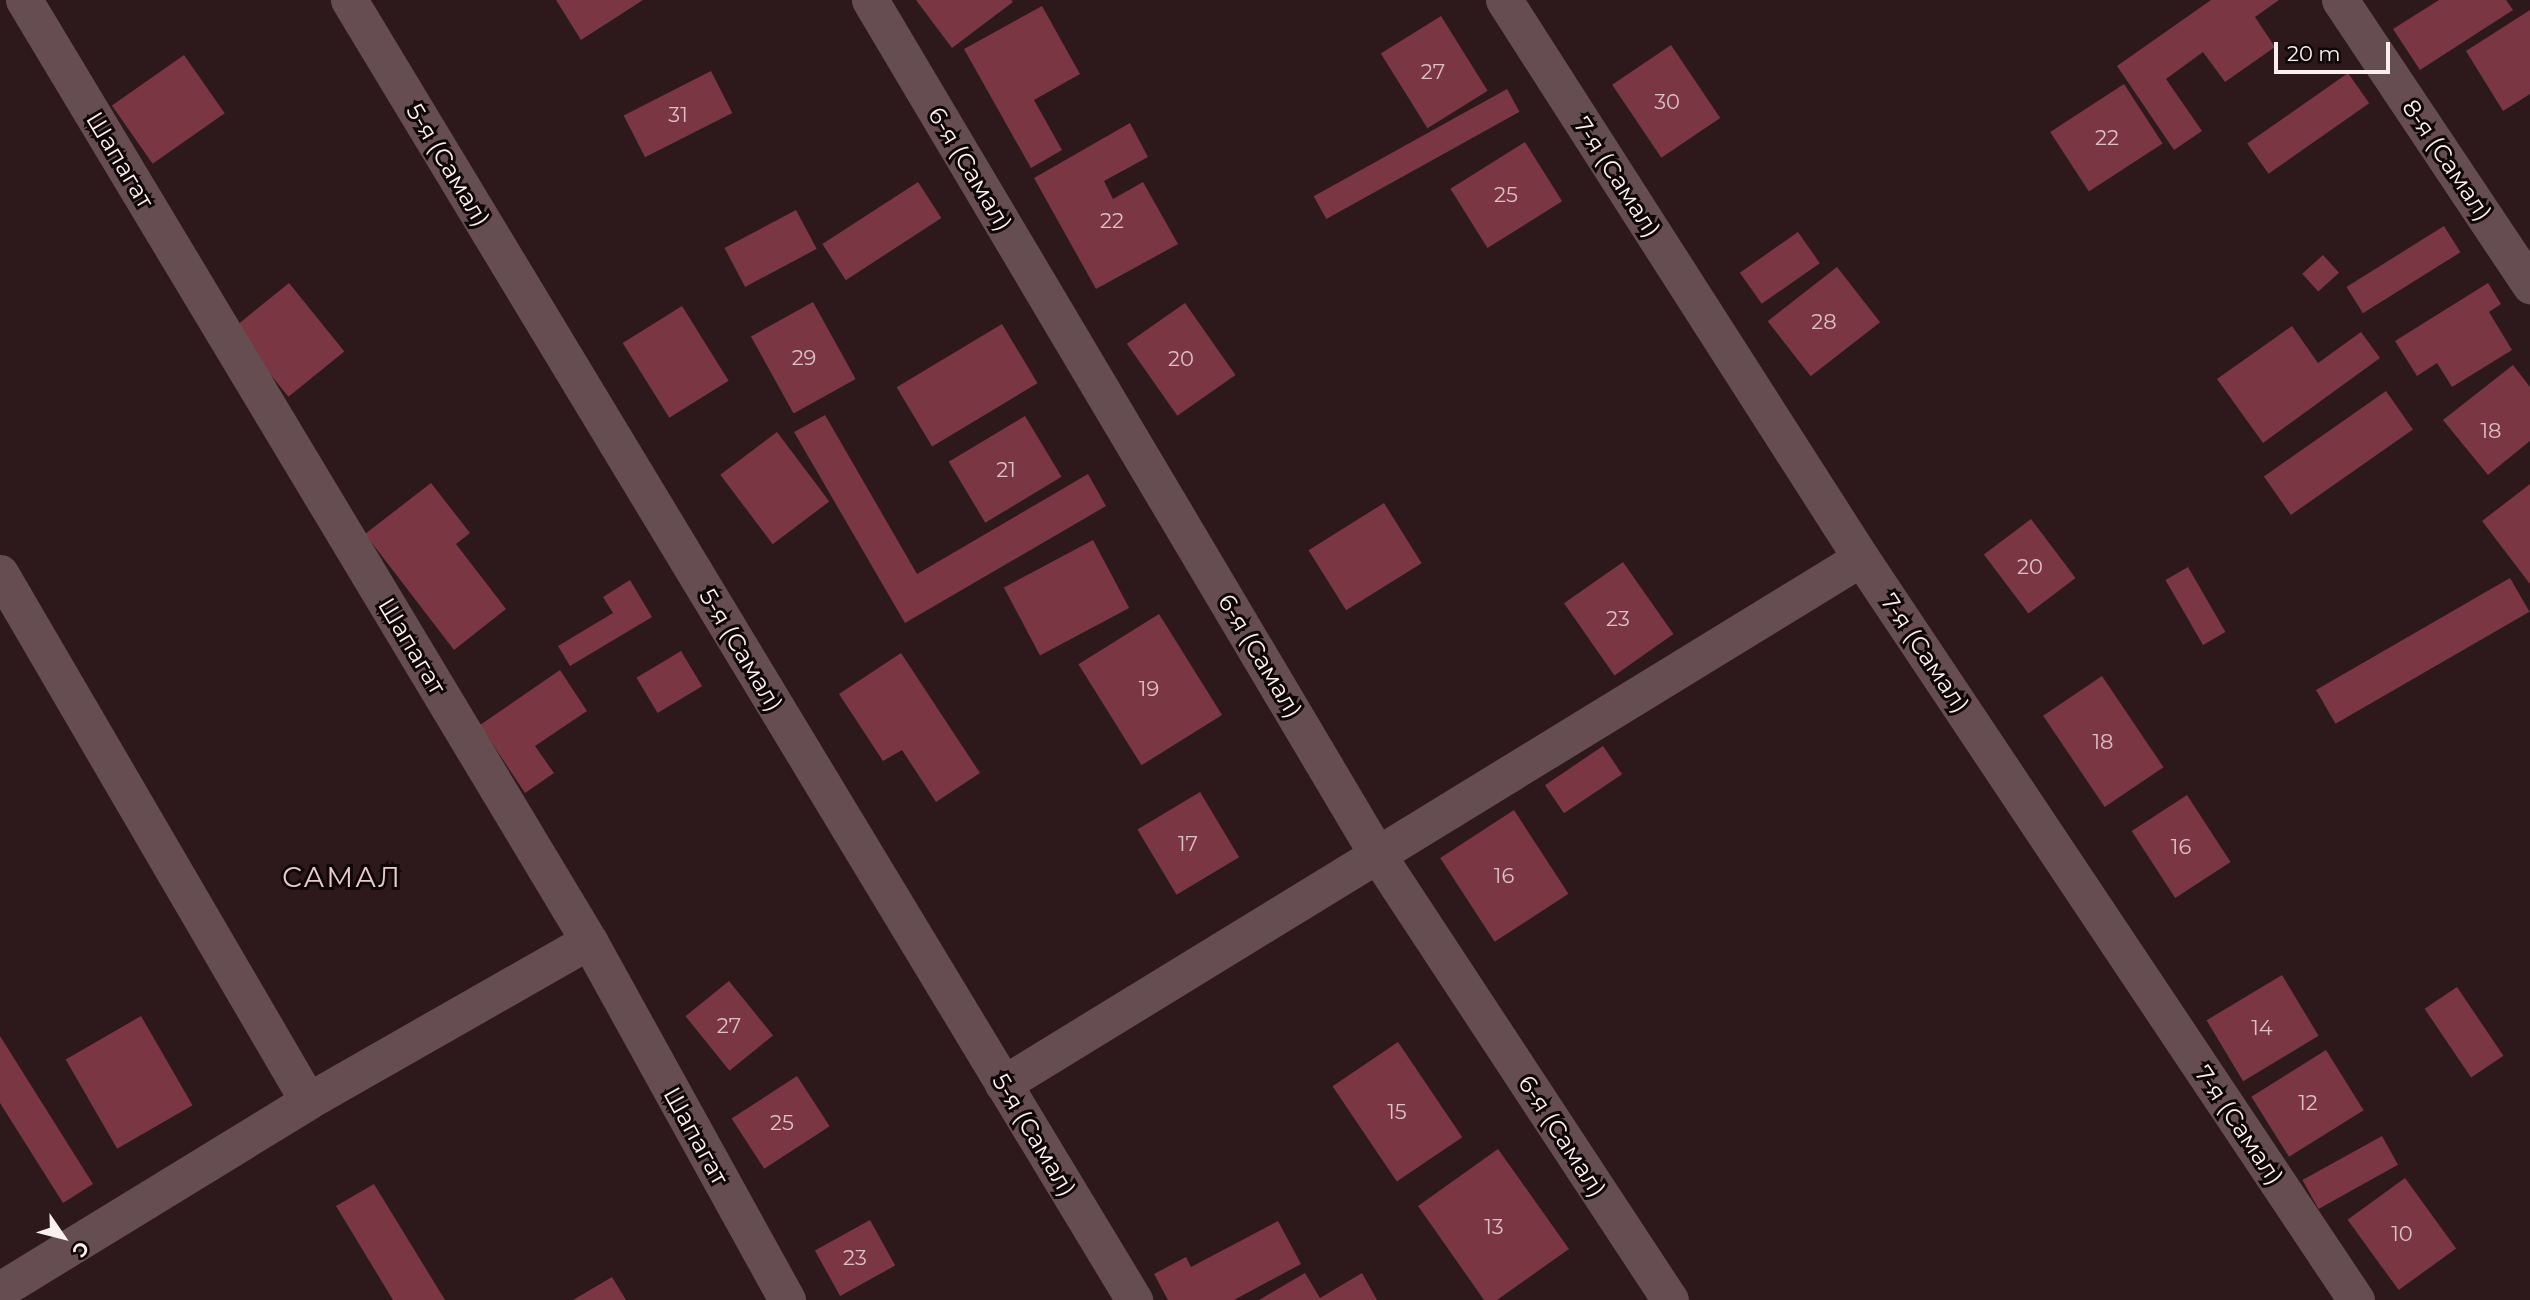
<!DOCTYPE html>
<html>
<head>
<meta charset="utf-8">
<style>
	body { margin:0 }
	#map { position:relative; width:2530px; height:1300px; overflow:hidden; background:#2d181c; font-family:Montserrat,sans-serif }
	div>[style] { position:absolute }
	[style*='--x'] { left:calc(var(--x)*1px); top:calc(var(--y)*1px); width:calc(var(--w)*1px); rotate:calc(var(--a)*1deg) }
	.building>* { inset:0; background:#7a3643; transform-origin:0 0 }
	.minor>* { height:37px; margin:-18.5px; padding:0 18.5px; transform-origin:18.5px; border-radius:18.5px; background:#664d51 }
	span { translate:-50% -50%; white-space:nowrap; text-align:center; line-height:1.15; -webkit-text-stroke:6px #0f0608; paint-order:stroke }
	.number-label { font-size:21px; color:#dcc0c4 }
	.number-label span { -webkit-text-stroke-width:0 }
	.street-label { font-size:24px; color:#fdeeef }
	.quarter-label { font-size:28px; color:#e8cace; letter-spacing:2px }
	.north { position:absolute; left:28px; top:1202px; width:70px; height:70px; -webkit-text-stroke:5px #0f0608; paint-order:stroke; rotate:125deg; font-size:19px; font-weight:700; line-height:28px; text-align:center; color:#fdeeef }
	.north::after { content:''; display:block; margin:auto; width:24px; height:32px; background:#fdeeef; clip-path:polygon(50% 0,100% 100%,50% 72%,0 100%) }
	.scale { position:absolute; left:2274px; top:42px; width:116px; height:32px; box-sizing:border-box; border:4px solid #fdeeef; border-top:0; padding-left:9px; font-size:21px; line-height:24px; white-space:nowrap; color:#fdeeef; -webkit-text-stroke:5px #0f0608; paint-order:stroke }
</style>
</head>
<body>
<div id="map">
	<div class="building">
		<div style="clip-path:polygon(556px 0,643px 0,581px 40px)"></div>
		<div style="clip-path:polygon(916px 0,1011px 0,1013px 2px,952px 48px)"></div>
		<div style="clip-path:polygon(2211px 0,2279px 0,2255px 17px,2275px 47px,2225px 82px,2203px 52px,2166px 79px,2202px 131px,2174px 150px,2117px 66px)"></div>
		<div style="clip-path:polygon(2439px 0,2506px 0,2513px 10px,2420px 70px,2393px 29px)"></div>
		<div style="clip-path:polygon(1042px 6px,1080px 74px,1034px 100px,1062px 150px,1031px 168px,964px 49px)"></div>
		<div style="clip-path:polygon(2530px 10px,2530px 94px,2503px 111px,2466px 51px)"></div>
		<div style="left:1441px;top:16px;width:88px;height:71px;rotate:58deg"></div>
		<div style="left:1671px;top:45px;width:88px;height:71px;rotate:56deg"></div>
		<div style="left:184px;top:55px;width:71px;height:88px;rotate:55deg"></div>
		<div style="left:711px;top:71px;width:47px;height:98px;rotate:63deg"></div>
		<div style="left:2348px;top:73px;width:37px;height:123px;rotate:55deg"></div>
		<div style="left:2124px;top:84px;width:71px;height:88px;rotate:57deg"></div>
		<div style="left:1507px;top:89px;width:26px;height:221px;rotate:61deg"></div>
		<div style="clip-path:polygon(1130px 123px,1148px 157px,1104px 181px,1113px 199px,1143px 182px,1178px 244px,1096px 289px,1034px 178px)"></div>
		<div style="left:1525px;top:142px;width:70px;height:88px;rotate:58deg"></div>
		<div style="left:918px;top:182px;width:43px;height:114px;rotate:57deg"></div>
		<div style="left:796px;top:210px;width:44px;height:81px;rotate:62deg"></div>
		<div style="left:2444px;top:226px;width:31px;height:115px;rotate:58deg"></div>
		<div style="left:1798px;top:232px;width:38px;height:71px;rotate:55deg"></div>
		<div style="left:2323px;top:255px;width:24px;height:28px;rotate:48deg"></div>
		<div style="left:1837px;top:267px;width:70px;height:88px;rotate:52deg"></div>
		<div style="left:289px;top:283px;width:88px;height:72px;rotate:51deg"></div>
		<div style="clip-path:polygon(2488px 283px,2501px 304px,2489px 312px,2512px 350px,2452px 387px,2437px 363px,2417px 376px,2395px 341px)"></div>
		<div style="left:813px;top:302px;width:88px;height:71px;rotate:61deg"></div>
		<div style="left:1185px;top:303px;width:88px;height:71px;rotate:55deg"></div>
		<div style="left:682px;top:306px;width:88px;height:70px;rotate:58deg"></div>
		<div style="left:1002px;top:324px;width:69px;height:123px;rotate:59deg"></div>
		<div style="clip-path:polygon(2292px 326px,2318px 363px,2361px 332px,2380px 358px,2263px 443px,2217px 379px)"></div>
		<div style="clip-path:polygon(2513px 365px,2530px 387px,2530px 441px,2488px 475px,2443px 420px)"></div>
		<div style="left:2386px;top:391px;width:47px;height:149px;rotate:55deg"></div>
		<div style="clip-path:polygon(825px 415px,917px 574px,1088px 474px,1106px 506px,905px 623px,794px 432px)"></div>
		<div style="left:1025px;top:416px;width:71px;height:89px;rotate:59deg"></div>
		<div style="left:777px;top:432px;width:87px;height:71px;rotate:53deg"></div>
		<div style="clip-path:polygon(431px 483px,470px 533px,456px 544px,506px 609px,454px 650px,365px 534px)"></div>
		<div style="clip-path:polygon(2530px 484px,2530px 584px,2482px 521px)"></div>
		<div style="left:1384px;top:503px;width:71px;height:89px;rotate:58deg"></div>
		<div style="left:2031px;top:519px;width:74px;height:59px;rotate:53deg"></div>
		<div style="left:1093px;top:540px;width:77px;height:101px;rotate:62deg"></div>
		<div style="left:1623px;top:562px;width:88px;height:72px;rotate:55deg"></div>
		<div style="left:2188px;top:567px;width:75px;height:26px;rotate:60deg"></div>
		<div style="left:2510px;top:578px;width:39px;height:224px;rotate:60deg"></div>
		<div style="clip-path:polygon(630px 580px,652px 617px,570px 666px,558px 646px,613px 613px,603px 597px)"></div>
		<div style="left:1159px;top:614px;width:119px;height:95px;rotate:58deg"></div>
		<div style="left:681px;top:651px;width:41px;height:52px;rotate:59deg"></div>
		<div style="clip-path:polygon(901px 653px,980px 773px,936px 802px,902px 750px,883px 761px,839px 694px)"></div>
		<div style="clip-path:polygon(560px 670px,587px 711px,535px 746px,554px 773px,525px 793px,480px 725px)"></div>
		<div style="left:2102px;top:676px;width:110px;height:71px;rotate:56deg"></div>
		<div style="left:1603px;top:746px;width:34px;height:70px;rotate:56deg"></div>
		<div style="left:1200px;top:792px;width:76px;height:73px;rotate:59deg"></div>
		<div style="left:2187px;top:795px;width:80px;height:66px;rotate:57deg"></div>
		<div style="left:1514px;top:810px;width:100px;height:88px;rotate:57deg"></div>
		<div style="left:2282px;top:975px;width:71px;height:88px;rotate:59deg"></div>
		<div style="left:729px;top:981px;width:70px;height:56px;rotate:51deg"></div>
		<div style="left:2457px;top:987px;width:83px;height:39px;rotate:56deg"></div>
		<div style="left:141px;top:1016px;width:103px;height:87px;rotate:60deg"></div>
		<div style="clip-path:polygon(0 1036px,93px 1184px,63px 1203px,0 1103px)"></div>
		<div style="left:1398px;top:1042px;width:115px;height:79px;rotate:56deg"></div>
		<div style="left:2326px;top:1050px;width:71px;height:88px;rotate:58deg"></div>
		<div style="left:797px;top:1076px;width:60px;height:78px;rotate:57deg"></div>
		<div style="left:2382px;top:1136px;width:33px;height:91px;rotate:61deg"></div>
		<div style="clip-path:polygon(1498px 1149px,1569px 1249px,1497px 1300px,1484px 1300px,1418px 1206px)"></div>
		<div style="left:2405px;top:1178px;width:87px;height:71px;rotate:54deg"></div>
		<div style="clip-path:polygon(374px 1184px,445px 1300px,393px 1300px,336px 1206px)"></div>
		<div style="left:870px;top:1220px;width:52px;height:63px;rotate:61deg"></div>
		<div style="clip-path:polygon(1278px 1221px,1301px 1264px,1234px 1300px,1168px 1300px,1154px 1274px,1186px 1257px,1191px 1267px)"></div>
		<div style="clip-path:polygon(1305px 1273px,1320px 1298px,1362px 1273px,1377px 1300px,1259px 1300px)"></div>
		<div style="clip-path:polygon(612px 1277px,626px 1300px,573px 1300px)"></div>
	</div>
	<div class="minor">
		<div style="--x:24;--y:0;--w:1098;--a:59.02"></div>
		<div style="--x:589;--y:941;--w:410;--a:61.1"></div>
		<div style="--x:349;--y:0;--w:1519;--a:58.87"></div>
		<div style="--x:870;--y:0;--w:990;--a:59.31"></div>
		<div style="--x:1375;--y:851;--w:537;--a:56.69"></div>
		<div style="--x:1504;--y:0;--w:662;--a:57.39"></div>
		<div style="--x:1861;--y:558;--w:892;--a:56.29"></div>
		<div style="--x:2340;--y:0;--w:343;--a:56.3"></div>
		<div style="--x:0;--y:573;--w:611;--a:59.74"></div>
		<div style="--x:1003;--y:1084;--w:1006;--a:-31.51"></div>
		<div style="--x:0;--y:1290;--w:361;--a:-31.5"></div>
		<div style="--x:308;--y:1101;--w:323;--a:-29.7"></div>
	</div>
	<div class="number-label">
		<span style="left:1433px;top:72px">27</span>
		<span style="left:1667px;top:102px">30</span>
		<span style="left:678px;top:115px">31</span>
		<span style="left:2107px;top:138px">22</span>
		<span style="left:1506px;top:195px">25</span>
		<span style="left:1112px;top:221px">22</span>
		<span style="left:1824px;top:322px">28</span>
		<span style="left:804px;top:358px">29</span>
		<span style="left:1181px;top:359px">20</span>
		<span style="left:2491px;top:431px">18</span>
		<span style="left:1006px;top:470px">21</span>
		<span style="left:2030px;top:567px">20</span>
		<span style="left:1618px;top:619px">23</span>
		<span style="left:1149px;top:689px">19</span>
		<span style="left:2103px;top:742px">18</span>
		<span style="left:1188px;top:844px">17</span>
		<span style="left:2181px;top:847px">16</span>
		<span style="left:1504px;top:876px">16</span>
		<span style="left:729px;top:1026px">27</span>
		<span style="left:2262px;top:1028px">14</span>
		<span style="left:2308px;top:1103px">12</span>
		<span style="left:1397px;top:1112px">15</span>
		<span style="left:782px;top:1123px">25</span>
		<span style="left:1494px;top:1227px">13</span>
		<span style="left:2402px;top:1234px">10</span>
		<span style="left:855px;top:1258px">23</span>
	</div>
	<div class="street-label">
		<span style="left:120px;top:160px;rotate:59deg">Шапагат</span>
		<span style="left:2447px;top:160px;rotate:56deg">8-я (Самал)</span>
		<span style="left:448px;top:165px;rotate:59deg">5-я (Самал)</span>
		<span style="left:970px;top:169px;rotate:59deg">6-я (Самал)</span>
		<span style="left:1617px;top:177px;rotate:57deg">7-я (Самал)</span>
		<span style="left:412px;top:646px;rotate:59deg">Шапагат</span>
		<span style="left:741px;top:650px;rotate:59deg">5-я (Самал)</span>
		<span style="left:1925px;top:653px;rotate:56deg">7-я (Самал)</span>
		<span style="left:1260px;top:656px;rotate:59deg">6-я (Самал)</span>
		<span style="left:2239px;top:1125px;rotate:56deg">7-я (Самал)</span>
		<span style="left:1034px;top:1135px;rotate:59deg">5-я (Самал)</span>
		<span style="left:696px;top:1136px;rotate:61deg">Шапагат</span>
		<span style="left:1562px;top:1136px;rotate:57deg">6-я (Самал)</span>
	</div>
	<div class="quarter-label">
		<span style="left:342px;top:877px">САМАЛ</span>
	</div>
	<div class="north">С</div>
	<div class="scale">20 m</div>
</div>
</body>
</html>
